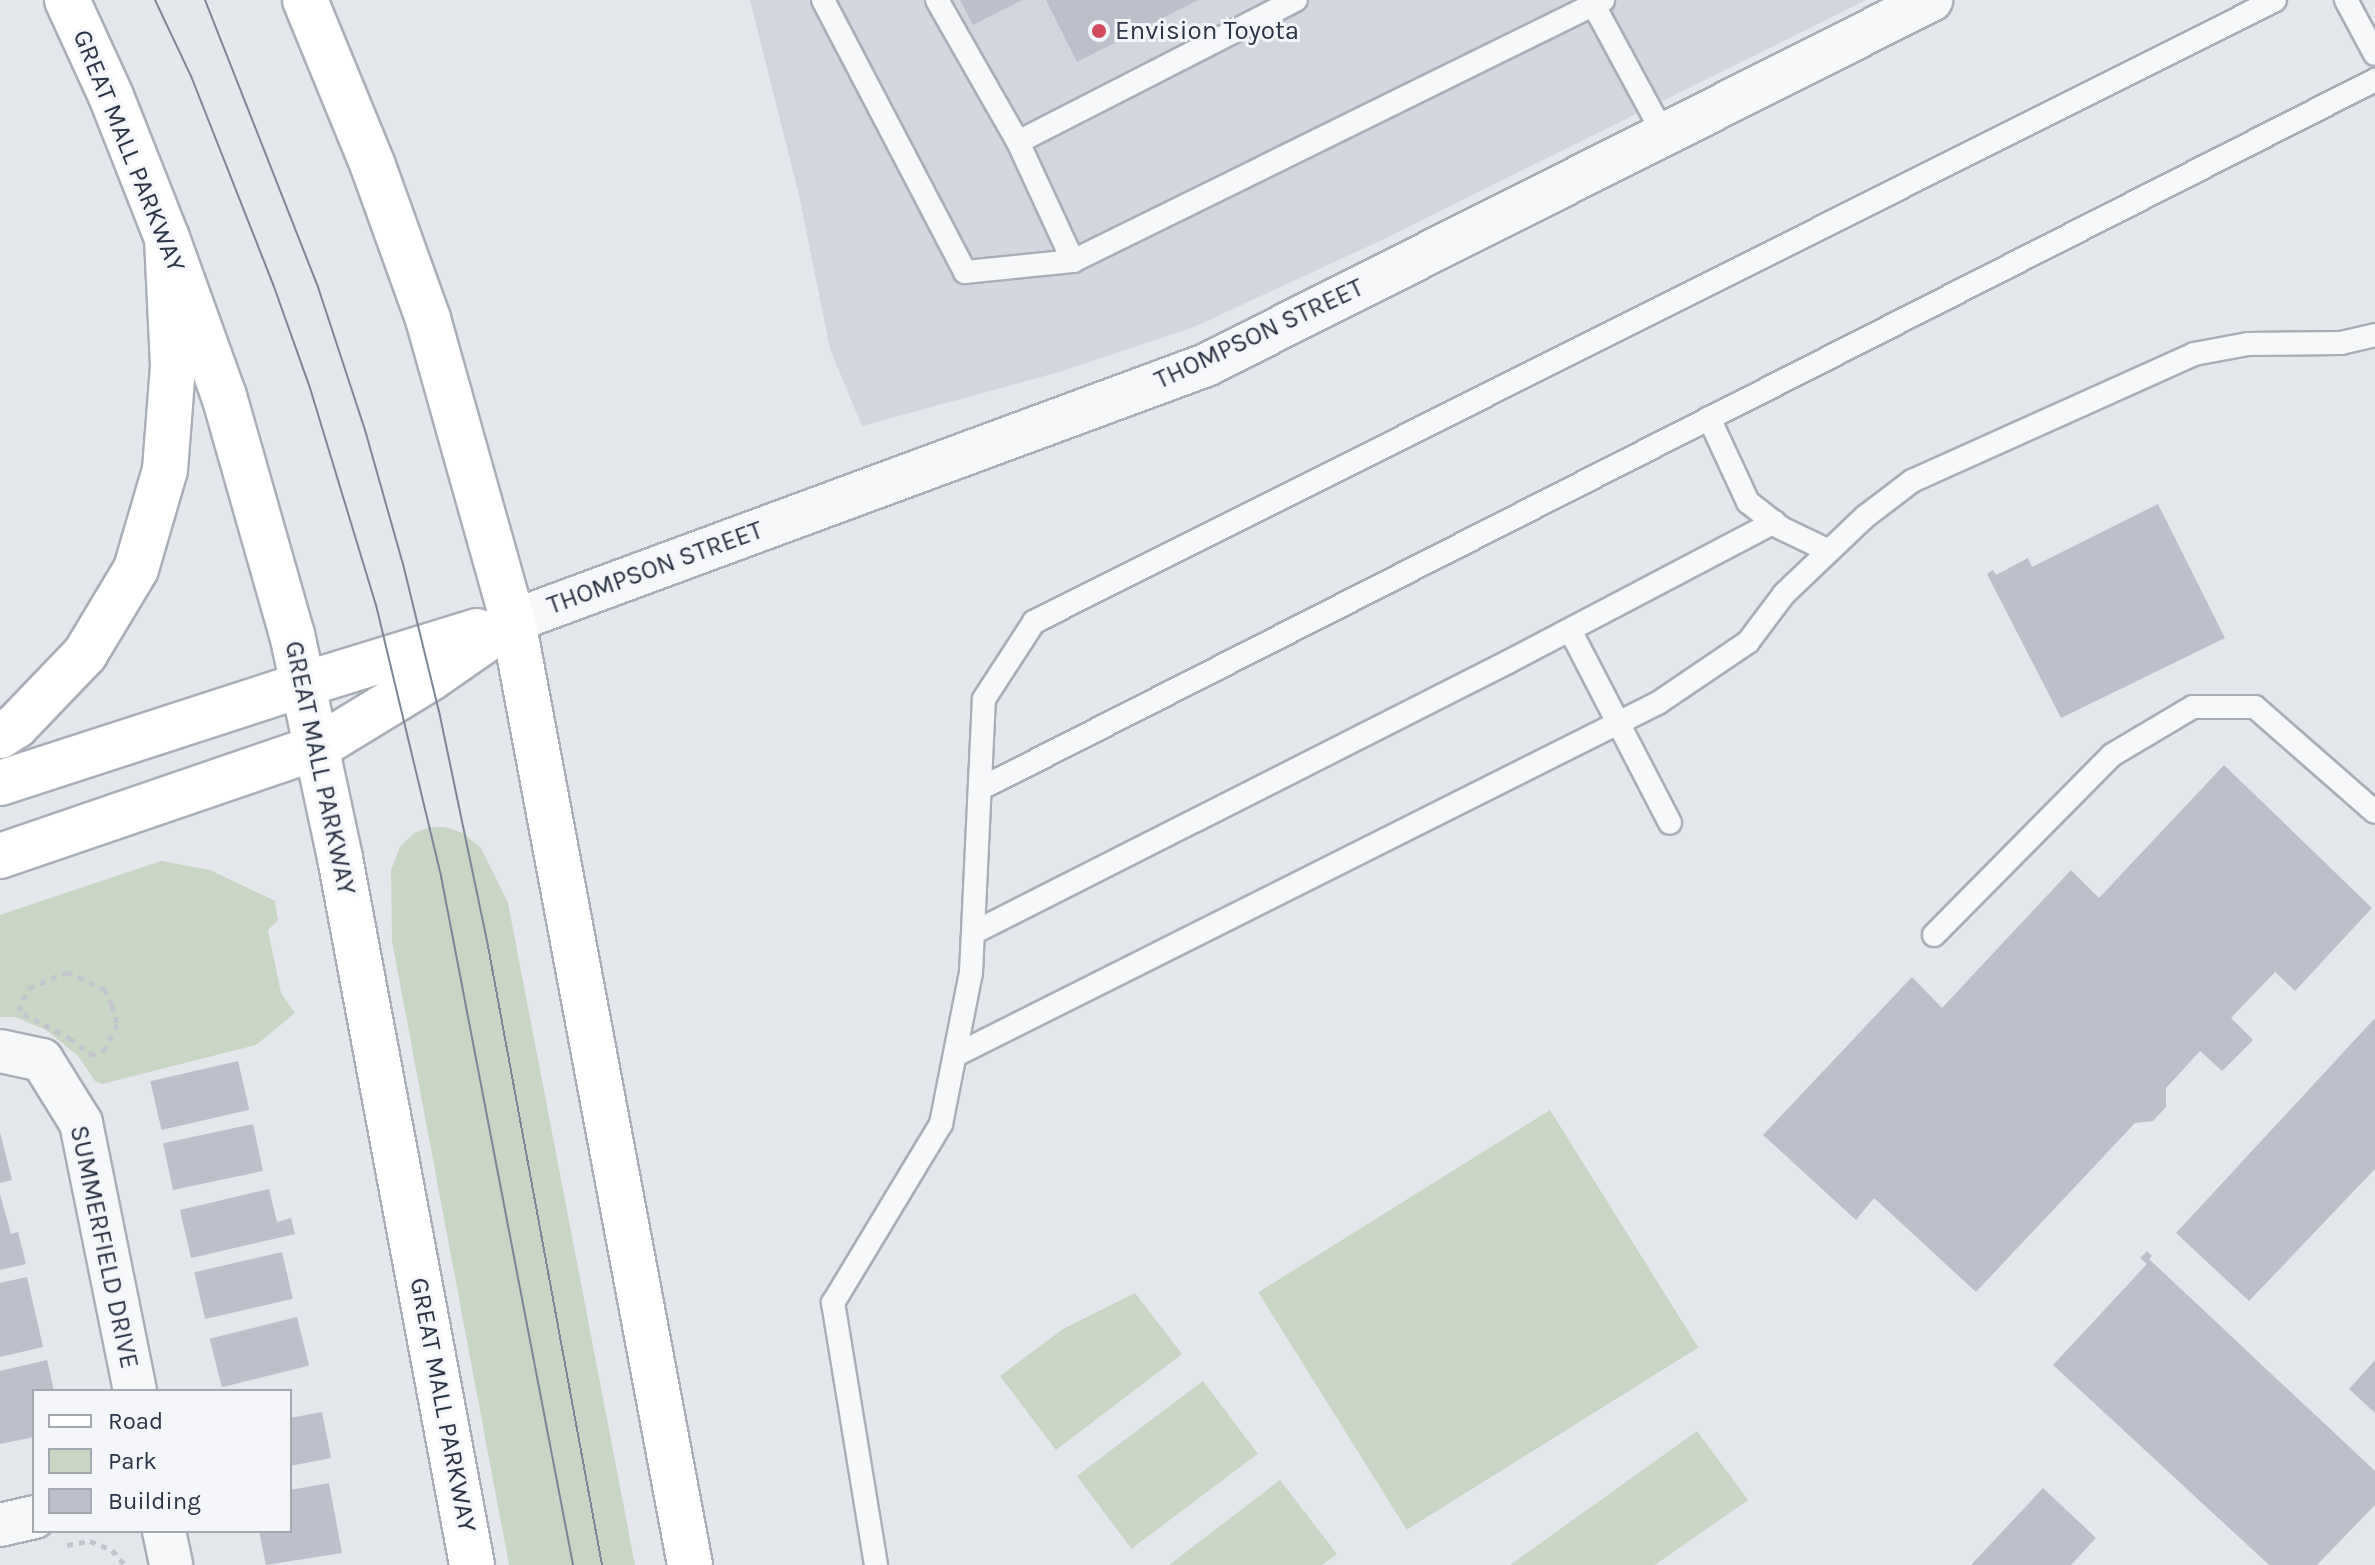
<!DOCTYPE html>
<html>
<head>
<meta charset="utf-8">
<style>
	body { margin:0 }
	#map { position:relative; width:2375px; height:1565px; overflow:hidden; background:#e4e7ec; font-family:Karla,sans-serif }
	div>[style] { position:absolute }
	[style*='--x'] { left:calc(var(--x)*1px); top:calc(var(--y)*1px); width:calc(var(--w)*1px); rotate:calc(var(--a)*1deg) }
	.built>* { inset:0; background:#d2d6de }
	.green>* { inset:0; background:#c9d6c5; transform-origin:0 0 }
	.building>* { inset:0; background:#bbc0ca; transform-origin:0 0 }
	.path>* { height:5px; margin-top:-2.5px; transform-origin:0; background:repeating-linear-gradient(90deg,#c2c5cb 0 6px,transparent 0 12px) }
	.roads { filter:drop-shadow(2px 0 #a9aeb7) drop-shadow(-2px 0 #a9aeb7) drop-shadow(0 2px #a9aeb7) drop-shadow(0 -2px #a9aeb7) }
	.lane>* { height:22px; margin:-11px; padding:0 11px; transform-origin:11px; border-radius:11px; background:#f7f8fa }
	.street>* { height:42px; margin:-21px; padding:0 21px; transform-origin:21px; border-radius:21px; background:#f7f8fa }
	.primary>* { height:44px; margin:-22px; padding:0 22px; transform-origin:22px; border-radius:22px; background:#fff }
	.highway>* { height:44px; margin:-22px; padding:0 22px; transform-origin:22px; border-radius:22px; background:#fff }
	.tram>* { height:2px; margin:-1px; padding:0 1px; transform-origin:1px; border-radius:1px; background:#7d8696 }
	.dots>* { width:22px; height:22px; translate:-50% -50%; box-sizing:border-box; border:4px solid #f4f6f9; border-radius:50% }
	span { translate:-50% -50%; white-space:nowrap; text-align:center; line-height:1.15; -webkit-text-stroke:6px #f4f6f9; paint-order:stroke }
	.poi-label { font-size:26px; color:#2b3445 }
	.left { translate:0 -50%; text-align:left }
	.street-label { font-size:26px; color:#2b3445 }
	.legend { position:absolute; left:32px; top:1389px; width:260px; height:144px; box-sizing:border-box; background:#f4f6f9; border:2px solid #a4a8b1; margin:0; padding:10px 14px; list-style:none; font-size:24px; color:#2b3445 }
	.legend li { display:flex; align-items:center; gap:16px; height:40px }
	.legend b { width:40px; border:2px solid #a4a8b1 }
</style>
</head>
<body>
<div id="map">
	<div class="built">
		<div style="clip-path:polygon(750px 0,1866px 0,1384px 239px,1194px 327px,1059px 372px,862px 426px,830px 349px,799px 195px)"></div>
	</div>
	<div class="green">
		<div style="clip-path:polygon(431px 827px,445px 827px,463px 833px,481px 848px,508px 903px,635px 1565px,509px 1565px,392px 941px,391px 870px,400px 847px,414px 833px)"></div>
		<div style="clip-path:polygon(161px 861px,210px 870px,275px 901px,278px 920px,268px 930px,281px 993px,295px 1013px,256px 1045px,102px 1084px,95px 1081px,78px 1056px,46px 1030px,15px 1017px,0 1017px,0 915px)"></div>
		<div style="left:1550px;top:1110px;width:280px;height:344px;rotate:58deg"></div>
		<div style="clip-path:polygon(1135px 1293px,1182px 1354px,1056px 1450px,1000px 1376px,1063px 1329px)"></div>
		<div style="left:1203px;top:1381px;width:91px;height:158px;rotate:53deg"></div>
		<div style="clip-path:polygon(1697px 1431px,1748px 1500px,1655px 1565px,1510px 1565px)"></div>
		<div style="clip-path:polygon(1280px 1480px,1337px 1554px,1322px 1565px,1169px 1565px)"></div>
	</div>
	<div class="building">
		<div style="clip-path:polygon(960px 0,1022px 0,973px 25px)"></div>
		<div style="clip-path:polygon(1046px 0,1198px 0,1077px 62px)"></div>
		<div style="clip-path:polygon(2158px 504px,2225px 638px,2061px 718px,1987px 574px,1993px 570px,1996px 575px,2028px 558px,2032px 567px)"></div>
		<div style="clip-path:polygon(2224px 765px,2372px 908px,2295px 991px,2275px 972px,2231px 1018px,2253px 1040px,2222px 1071px,2200px 1051px,2166px 1088px,2166px 1107px,2153px 1121px,2135px 1123px,1976px 1292px,1874px 1198px,1856px 1220px,1763px 1135px,1912px 977px,1942px 1008px,2071px 870px,2099px 898px)"></div>
		<div style="clip-path:polygon(2375px 1018px,2375px 1169px,2249px 1301px,2176px 1233px)"></div>
		<div style="left:238px;top:1061px;width:50px;height:90px;rotate:77deg"></div>
		<div style="left:253px;top:1124px;width:48px;height:92px;rotate:78deg"></div>
		<div style="clip-path:polygon(0 1132px,12px 1180px,0 1183px)"></div>
		<div style="clip-path:polygon(269px 1189px,277px 1222px,291px 1218px,295px 1234px,191px 1258px,180px 1210px)"></div>
		<div style="clip-path:polygon(0 1194px,11px 1234px,18px 1232px,26px 1264px,0 1270px)"></div>
		<div style="clip-path:polygon(2147px 1251px,2152px 1256px,2149px 1259px,2375px 1471px,2375px 1505px,2317px 1565px,2269px 1565px,2053px 1365px,2147px 1264px,2140px 1258px)"></div>
		<div style="left:282px;top:1252px;width:48px;height:90px;rotate:77deg"></div>
		<div style="clip-path:polygon(27px 1277px,43px 1347px,0 1357px,0 1283px)"></div>
		<div style="left:297px;top:1317px;width:50px;height:90px;rotate:76deg"></div>
		<div style="clip-path:polygon(47px 1360px,54px 1391px,34px 1391px,34px 1437px,0 1444px,0 1371px)"></div>
		<div style="clip-path:polygon(2375px 1360px,2375px 1413px,2349px 1389px)"></div>
		<div style="clip-path:polygon(322px 1412px,331px 1458px,290px 1466px,290px 1418px)"></div>
		<div style="clip-path:polygon(329px 1483px,342px 1553px,266px 1565px,259px 1531px,290px 1531px,290px 1490px)"></div>
		<div style="clip-path:polygon(2043px 1488px,2096px 1538px,2071px 1565px,1971px 1565px)"></div>
	</div>
	<div class="path">
		<div style="--x:67;--y:972;--w:41;--a:24.7"></div>
		<div style="--x:104;--y:989;--w:18;--a:63"></div>
		<div style="--x:112;--y:1005;--w:20;--a:75"></div>
		<div style="--x:117;--y:1024;--w:26;--a:115"></div>
		<div style="--x:106;--y:1048;--w:14;--a:146"></div>
		<div style="--x:94;--y:1056;--w:29;--a:-144"></div>
		<div style="--x:71;--y:1039;--w:59;--a:-151.7"></div>
		<div style="--x:19;--y:1011;--w:25;--a:-67"></div>
		<div style="--x:29;--y:988;--w:41;--a:-22.8"></div>
		<div style="--x:67;--y:1545;--w:23;--a:-10"></div>
		<div style="--x:90;--y:1541;--w:24;--a:22"></div>
		<div style="--x:112;--y:1550;--w:20;--a:49"></div>
	</div>
	<div class="roads">
		<div class="lane">
			<div style="--x:823;--y:0;--w:307;--a:62.4"></div>
			<div style="--x:965;--y:272;--w:109;--a:-5.8"></div>
			<div style="--x:1073;--y:261;--w:591;--a:-26.22"></div>
			<div style="--x:937;--y:0;--w:163;--a:60.3"></div>
			<div style="--x:1018;--y:142;--w:312;--a:-27.1"></div>
			<div style="--x:1591;--y:0;--w:153;--a:61.6"></div>
			<div style="--x:2346;--y:0;--w:61;--a:61.8"></div>
			<div style="--x:1018;--y:142;--w:131;--a:65.2"></div>
			<div style="--x:1709;--y:418;--w:93;--a:65.1"></div>
			<div style="--x:1748;--y:502;--w:42;--a:38.2"></div>
			<div style="--x:1781;--y:528;--w:53;--a:25.6"></div>
			<div style="--x:1570;--y:630;--w:217;--a:62.6"></div>
			<div style="--x:982;--y:788;--w:1563;--a:-26.94"></div>
			<div style="--x:973;--y:933;--w:600;--a:-26.86"></div>
			<div style="--x:1508;--y:662;--w:301;--a:-27.7"></div>
			<div style="--x:1934;--y:935;--w:253;--a:-45.3"></div>
			<div style="--x:2112;--y:755;--w:94;--a:-30.7"></div>
			<div style="--x:2193;--y:707;--w:62;--a:0"></div>
			<div style="--x:2255;--y:707;--w:159;--a:41.2"></div>
			<div style="--x:958;--y:1054;--w:783;--a:-26.63"></div>
			<div style="--x:1658;--y:703;--w:109;--a:-34.1"></div>
			<div style="--x:1748;--y:642;--w:60;--a:-53.1"></div>
			<div style="--x:1784;--y:594;--w:113;--a:-43.6"></div>
			<div style="--x:1866;--y:516;--w:58;--a:-37.3"></div>
			<div style="--x:1912;--y:481;--w:309;--a:-24.2"></div>
			<div style="--x:2194;--y:354;--w:55;--a:-10.5"></div>
			<div style="--x:2248;--y:344;--w:93;--a:-0.6"></div>
			<div style="--x:2341;--y:343;--w:35;--a:-13"></div>
			<div style="--x:876;--y:1565;--w:266;--a:-99.3"></div>
			<div style="--x:833;--y:1303;--w:209;--a:-58.9"></div>
			<div style="--x:941;--y:1124;--w:154;--a:-78.8"></div>
			<div style="--x:971;--y:973;--w:274;--a:-87.3"></div>
			<div style="--x:984;--y:699;--w:92;--a:-57"></div>
			<div style="--x:1034;--y:622;--w:1388;--a:-26.62"></div>
		</div>
		<div class="street">
			<div style="--x:513;--y:621;--w:739;--a:-20.27"></div>
			<div style="--x:1206;--y:365;--w:812;--a:-26.72"></div>
			<div style="--x:0;--y:1051;--w:43;--a:12.1"></div>
			<div style="--x:42;--y:1060;--w:74;--a:58.2"></div>
			<div style="--x:81;--y:1123;--w:273;--a:78.6"></div>
			<div style="--x:0;--y:1525;--w:35;--a:-13"></div>
			<div style="--x:164;--y:1531;--w:35;--a:78"></div>
		</div>
		<div class="primary">
			<div style="--x:67;--y:0;--w:106;--a:65.4"></div>
			<div style="--x:111;--y:96;--w:153;--a:68.5"></div>
			<div style="--x:167;--y:238;--w:168;--a:70.2"></div>
			<div style="--x:224;--y:396;--w:248;--a:74.1"></div>
			<div style="--x:292;--y:634;--w:229;--a:77.9"></div>
			<div style="--x:340;--y:858;--w:719;--a:79.42"></div>
			<div style="--x:305;--y:0;--w:179;--a:67.7"></div>
			<div style="--x:373;--y:166;--w:163;--a:70.2"></div>
			<div style="--x:428;--y:319;--w:314;--a:74.3"></div>
			<div style="--x:513;--y:621;--w:960;--a:79.38"></div>
			<div style="--x:305;--y:684;--w:180;--a:-17.1"></div>
			<div style="--x:318;--y:747;--w:132;--a:-31.4"></div>
			<div style="--x:431;--y:678;--w:100;--a:-34.8"></div>
		</div>
		<div class="highway">
			<div style="--x:0;--y:736;--w:19;--a:-32"></div>
			<div style="--x:16;--y:726;--w:100;--a:-46.2"></div>
			<div style="--x:85;--y:654;--w:99;--a:-59"></div>
			<div style="--x:136;--y:569;--w:103;--a:-73.7"></div>
			<div style="--x:165;--y:470;--w:104;--a:-85.6"></div>
			<div style="--x:173;--y:366;--w:128;--a:-92.7"></div>
			<div style="--x:0;--y:783;--w:321;--a:-18"></div>
			<div style="--x:0;--y:856;--w:336;--a:-18.9"></div>
		</div>
	</div>
	<div class="tram">
		<div style="--x:155;--y:0;--w:84;--a:64.7"></div>
		<div style="--x:191;--y:76;--w:224;--a:68.5"></div>
		<div style="--x:273;--y:284;--w:110;--a:70.4"></div>
		<div style="--x:310;--y:388;--w:227;--a:73.1"></div>
		<div style="--x:376;--y:605;--w:279;--a:76.5"></div>
		<div style="--x:441;--y:876;--w:702;--a:79.15"></div>
		<div style="--x:205;--y:0;--w:305;--a:68.5"></div>
		<div style="--x:317;--y:284;--w:154;--a:71.8"></div>
		<div style="--x:365;--y:430;--w:139;--a:74.2"></div>
		<div style="--x:403;--y:564;--w:156;--a:76.3"></div>
		<div style="--x:440;--y:716;--w:235;--a:78.2"></div>
		<div style="--x:488;--y:946;--w:629;--a:79.56"></div>
	</div>
	<div class="dots">
		<div style="left:1099px;top:31px;background:#d1495b"></div>
	</div>
	<div class="poi-label">
		<span class="left" style="left:1115px;top:31px">Envision Toyota</span>
	</div>
	<div class="street-label">
		<span style="left:129px;top:151px;rotate:68deg">GREAT MALL PARKWAY</span>
		<span style="left:1259px;top:334px;rotate:-25deg">THOMPSON STREET</span>
		<span style="left:655px;top:568px;rotate:-20deg">THOMPSON STREET</span>
		<span style="left:320px;top:768px;rotate:78deg">GREAT MALL PARKWAY</span>
		<span style="left:104px;top:1247px;rotate:78deg">SUMMERFIELD DRIVE</span>
		<span style="left:443px;top:1405px;rotate:79deg">GREAT MALL PARKWAY</span>
	</div>
	<ul class="legend">
	<li><b style="height:10px;background:#fff"></b>Road</li>
	<li><b style="height:22px;background:#c9d6c5"></b>Park</li>
	<li><b style="height:22px;background:#bbc0ca"></b>Building</li>
	</ul>
</div>
</body>
</html>
